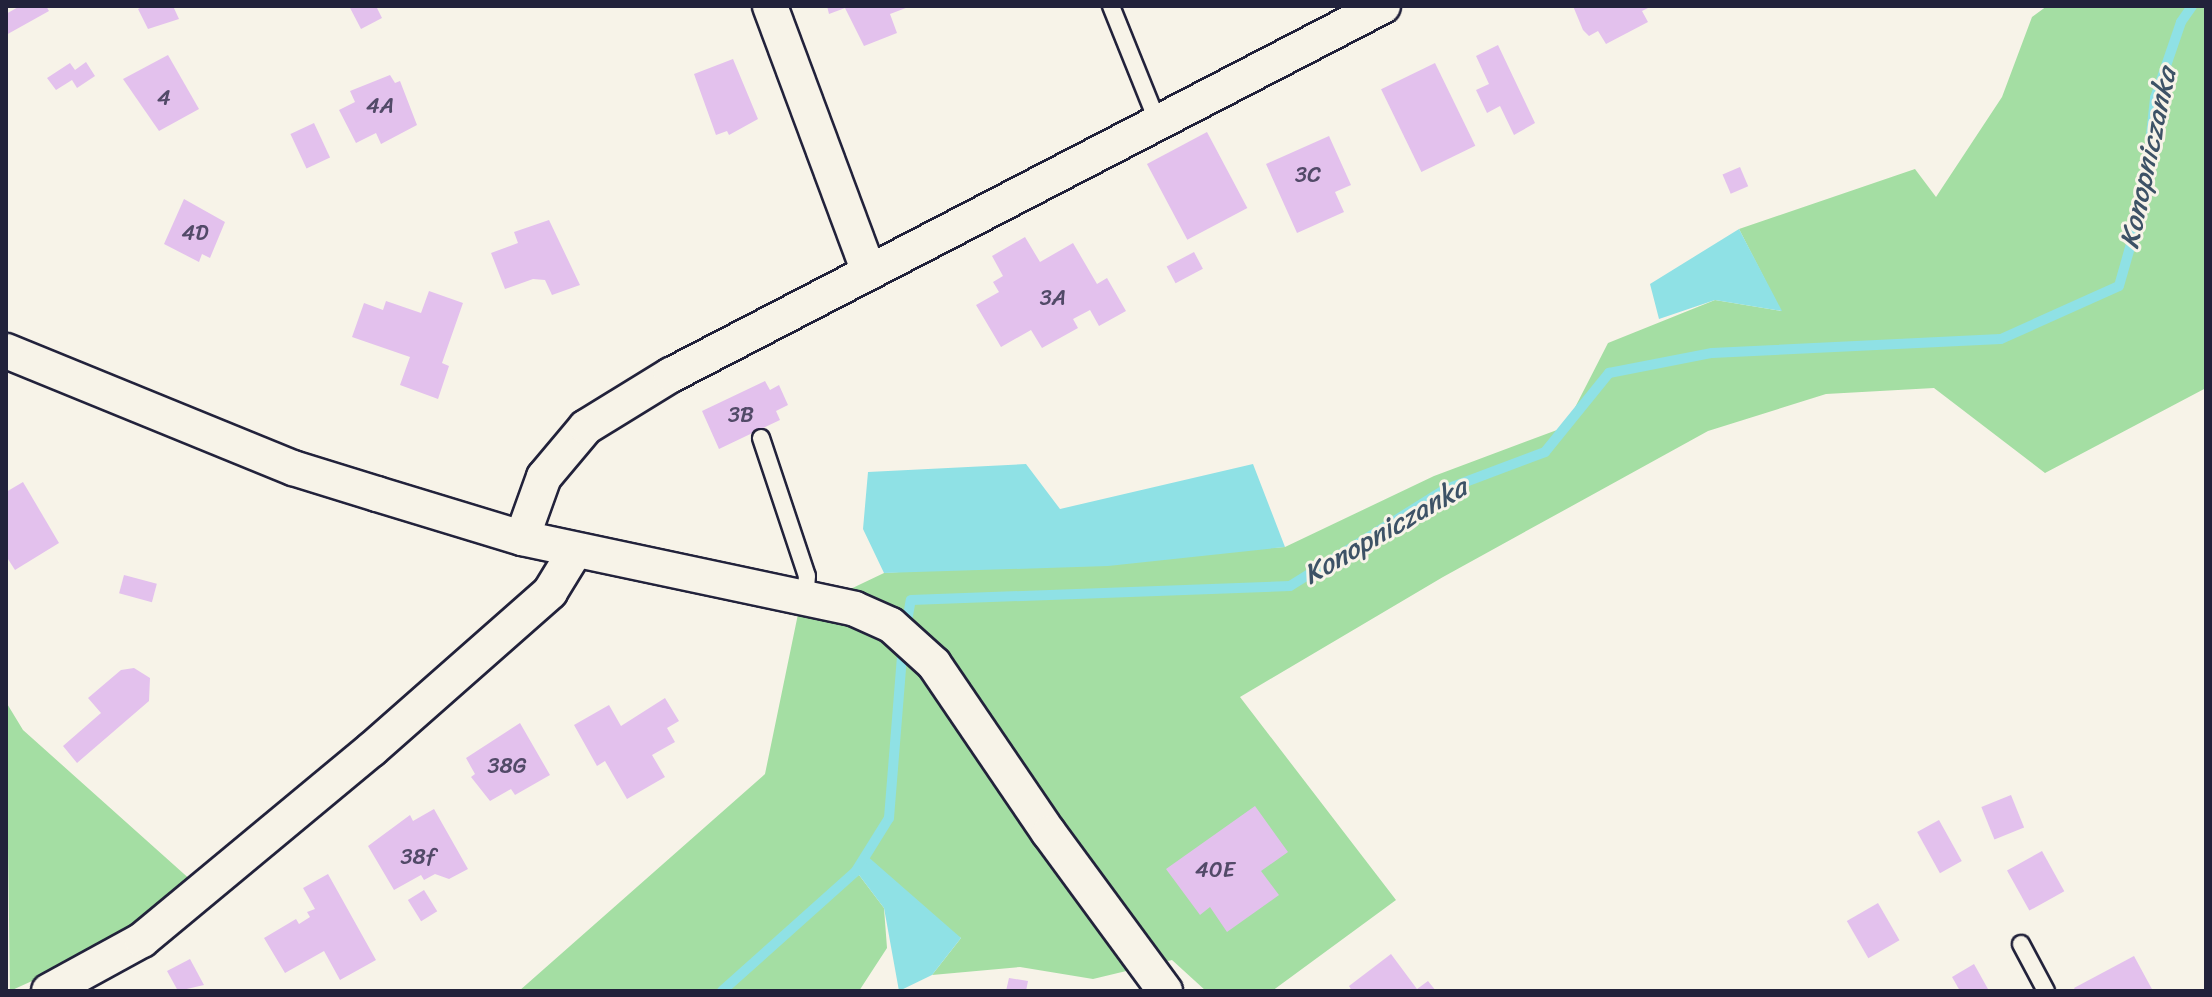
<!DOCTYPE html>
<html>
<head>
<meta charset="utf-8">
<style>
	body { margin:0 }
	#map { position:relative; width:2212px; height:997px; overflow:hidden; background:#f7f3e8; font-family:Sriracha,sans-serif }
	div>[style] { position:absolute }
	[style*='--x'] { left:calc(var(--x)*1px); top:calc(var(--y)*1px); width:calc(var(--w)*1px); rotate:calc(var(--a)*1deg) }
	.green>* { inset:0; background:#a4dea3 }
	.water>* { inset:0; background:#8fe1e5 }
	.stream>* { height:10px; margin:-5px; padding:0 5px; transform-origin:5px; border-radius:5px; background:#8fe1e5 }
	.building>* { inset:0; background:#e3c1ed; transform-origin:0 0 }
	.roads { filter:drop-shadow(2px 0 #22223b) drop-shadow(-2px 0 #22223b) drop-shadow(0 2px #22223b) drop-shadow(0 -2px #22223b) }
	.service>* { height:16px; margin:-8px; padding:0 8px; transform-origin:8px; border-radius:8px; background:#f7f3e8 }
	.minor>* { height:34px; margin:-17px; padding:0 17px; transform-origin:17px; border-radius:17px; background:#f7f3e8 }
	span { translate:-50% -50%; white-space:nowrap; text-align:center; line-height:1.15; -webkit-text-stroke:6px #f7f3e8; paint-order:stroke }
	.number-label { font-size:22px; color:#524a68 }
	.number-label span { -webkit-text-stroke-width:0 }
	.water-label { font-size:28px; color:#3d5266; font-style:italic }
	.frame { position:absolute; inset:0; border:8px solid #22223b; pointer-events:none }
</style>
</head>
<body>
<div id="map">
	<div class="green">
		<div style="clip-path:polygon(2047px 6px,2206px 6px,2206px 388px,2045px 473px,1934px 388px,1826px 394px,1708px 431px,1443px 577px,1240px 697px,1396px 900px,1272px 991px,1206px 991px,1172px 960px,1093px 979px,1020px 967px,932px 975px,961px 938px,856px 871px,884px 908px,887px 948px,859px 991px,519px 991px,765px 774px,798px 614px,884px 573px,1285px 547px,1434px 476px,1565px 427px,1608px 343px,1715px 300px,1781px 311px,1739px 229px,1915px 169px,1936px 197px,2002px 97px,2032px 17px)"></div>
		<div style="clip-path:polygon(6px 702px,23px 730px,193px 882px,127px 938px,10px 991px)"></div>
	</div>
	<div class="water">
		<div style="clip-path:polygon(1739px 229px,1782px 311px,1715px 300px,1659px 319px,1650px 284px)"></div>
		<div style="clip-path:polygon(1026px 464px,1060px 509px,1253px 464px,1285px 547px,1108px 566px,884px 573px,863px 529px,868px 472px)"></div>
		<div style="clip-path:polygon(866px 855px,961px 938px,932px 975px,899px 991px,884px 908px,856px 871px)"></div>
	</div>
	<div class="stream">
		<div style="--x:906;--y:627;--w:27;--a:-80"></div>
		<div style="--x:911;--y:600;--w:379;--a:-2.1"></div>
		<div style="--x:1290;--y:586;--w:181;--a:-31.9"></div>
		<div style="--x:1444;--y:490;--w:108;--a:-20.6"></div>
		<div style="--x:1545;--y:452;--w:102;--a:-51"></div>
		<div style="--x:1609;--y:373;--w:105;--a:-11"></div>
		<div style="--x:1712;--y:353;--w:289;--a:-2.8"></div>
		<div style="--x:2001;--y:339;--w:129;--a:-24.2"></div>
		<div style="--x:2119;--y:286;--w:91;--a:-74.1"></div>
		<div style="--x:2144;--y:198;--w:101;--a:-83.7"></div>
		<div style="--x:2155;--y:98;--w:80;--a:-71.1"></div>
		<div style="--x:2181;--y:22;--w:19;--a:-55"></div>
		<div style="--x:722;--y:991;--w:180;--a:-41.8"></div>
		<div style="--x:856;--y:871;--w:62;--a:-58.1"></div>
		<div style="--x:889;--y:818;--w:176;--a:-85.4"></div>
	</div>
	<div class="building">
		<div style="clip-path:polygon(20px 6px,46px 6px,49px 11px,6px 35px,6px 14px)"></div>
		<div style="clip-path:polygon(144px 6px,173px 6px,179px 19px,148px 29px,138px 9px)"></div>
		<div style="clip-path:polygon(349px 6px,376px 6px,382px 18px,361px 29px)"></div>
		<div style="clip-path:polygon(827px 6px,911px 6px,890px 14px,897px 33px,864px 46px,845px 8px,829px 14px)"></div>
		<div style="clip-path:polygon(1573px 6px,1652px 6px,1642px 11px,1648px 22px,1606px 44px,1598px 31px,1589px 36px,1583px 30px)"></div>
		<div style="clip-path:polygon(1498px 45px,1535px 123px,1514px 135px,1500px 106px,1487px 113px,1476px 90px,1489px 84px,1476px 56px)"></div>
		<div style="clip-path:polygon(168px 55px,199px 109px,159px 131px,123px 79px)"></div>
		<div style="clip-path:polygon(733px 59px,758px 119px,729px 135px,727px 131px,716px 135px,694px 74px)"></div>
		<div style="clip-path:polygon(86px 62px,95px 76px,77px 88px,72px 80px,56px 90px,47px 78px,70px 63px,75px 70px)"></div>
		<div style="left:1435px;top:63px;width:92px;height:60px;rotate:64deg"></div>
		<div style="clip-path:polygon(390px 75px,395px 83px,400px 81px,417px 125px,381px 144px,376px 133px,356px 143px,339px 110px,355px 102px,350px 91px)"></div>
		<div style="left:314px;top:123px;width:38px;height:26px;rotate:65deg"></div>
		<div style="left:1207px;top:132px;width:86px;height:68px;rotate:62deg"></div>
		<div style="clip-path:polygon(1329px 136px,1351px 185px,1335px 192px,1344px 212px,1297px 233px,1266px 164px)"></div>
		<div style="left:1740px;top:167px;width:21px;height:19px;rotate:67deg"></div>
		<div style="clip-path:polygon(184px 199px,225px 222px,210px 258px,202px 254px,199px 262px,164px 244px)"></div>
		<div style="clip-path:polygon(549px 220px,580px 285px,552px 295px,545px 280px,533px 279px,505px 289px,491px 253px,518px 243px,514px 232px)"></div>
		<div style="clip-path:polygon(1025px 237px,1040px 262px,1073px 243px,1097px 284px,1107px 278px,1126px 311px,1099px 326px,1090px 310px,1073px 319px,1078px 328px,1042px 348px,1031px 330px,1001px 347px,976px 305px,999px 292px,993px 282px,1003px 276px,992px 256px)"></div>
		<div style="left:1194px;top:252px;width:19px;height:31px;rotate:62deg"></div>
		<div style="clip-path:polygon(429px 291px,463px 303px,442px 363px,449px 366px,438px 399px,400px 385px,410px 357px,352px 337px,364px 303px,383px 310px,386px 301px,421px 313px)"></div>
		<div style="clip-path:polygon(765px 381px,770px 390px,779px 385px,788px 405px,776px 411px,780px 420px,719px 449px,702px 411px)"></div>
		<div style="clip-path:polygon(23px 482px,59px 543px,15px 570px,6px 556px,6px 492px)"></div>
		<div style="left:124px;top:575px;width:34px;height:19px;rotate:15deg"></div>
		<div style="clip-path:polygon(134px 668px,150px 678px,149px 701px,77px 763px,63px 746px,101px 713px,88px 698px,121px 670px)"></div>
		<div style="clip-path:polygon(665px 698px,679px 721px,667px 728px,675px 742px,652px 755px,665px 777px,627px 799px,605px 761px,597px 766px,574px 725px,609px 705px,621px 726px)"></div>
		<div style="clip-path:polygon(520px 723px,550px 775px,515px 795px,511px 789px,490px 801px,471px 777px,475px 774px,466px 758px)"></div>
		<div style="left:2011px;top:795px;width:35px;height:32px;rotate:68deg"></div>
		<div style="clip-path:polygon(1255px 806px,1288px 852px,1261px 871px,1279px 895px,1227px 932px,1210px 907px,1200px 915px,1166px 869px)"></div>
		<div style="clip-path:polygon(434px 809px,468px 869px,449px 879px,435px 874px,424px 880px,421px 875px,394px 890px,368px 846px,410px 815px,413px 821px)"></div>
		<div style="left:1939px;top:820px;width:47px;height:25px;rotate:61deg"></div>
		<div style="left:2042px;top:851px;width:46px;height:40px;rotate:61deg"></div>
		<div style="clip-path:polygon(328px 874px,376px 960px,340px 980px,324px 951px,285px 973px,264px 938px,296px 919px,299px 924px,310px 917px,307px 912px,315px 909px,303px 888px)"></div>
		<div style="left:424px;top:890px;width:25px;height:19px;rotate:58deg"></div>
		<div style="left:1878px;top:903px;width:43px;height:36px;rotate:60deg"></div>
		<div style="clip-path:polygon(1391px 954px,1417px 989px,1428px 981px,1436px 991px,1352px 991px,1349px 986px)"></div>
		<div style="clip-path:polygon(2134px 956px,2153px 991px,2076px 991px,2074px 988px)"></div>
		<div style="clip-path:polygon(190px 959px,204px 985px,178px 991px,167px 971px)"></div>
		<div style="clip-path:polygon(1974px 964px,1988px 989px,1960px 991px,1952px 977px)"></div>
		<div style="clip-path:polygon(1009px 978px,1028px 981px,1026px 991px,1006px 991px)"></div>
	</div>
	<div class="roads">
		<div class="service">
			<div style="--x:1111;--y:6;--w:126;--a:68.1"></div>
			<div style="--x:761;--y:438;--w:145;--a:71.6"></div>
			<div style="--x:807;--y:576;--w:24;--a:95"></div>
			<div style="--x:2021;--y:944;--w:53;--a:62"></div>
		</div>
		<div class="minor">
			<div style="--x:770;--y:6;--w:284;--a:69.6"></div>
			<div style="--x:6;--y:351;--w:310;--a:22.2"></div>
			<div style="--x:293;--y:468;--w:88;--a:17.2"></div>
			<div style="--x:377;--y:494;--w:152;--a:16.9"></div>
			<div style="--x:522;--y:538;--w:340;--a:12"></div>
			<div style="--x:855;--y:609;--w:39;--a:24"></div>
			<div style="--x:891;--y:625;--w:58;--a:42.2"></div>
			<div style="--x:934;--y:664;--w:204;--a:55.8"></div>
			<div style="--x:1049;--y:833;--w:196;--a:53.7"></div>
			<div style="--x:522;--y:538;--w:65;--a:-70.2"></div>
			<div style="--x:544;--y:477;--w:65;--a:-50"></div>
			<div style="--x:586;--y:427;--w:100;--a:-31.5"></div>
			<div style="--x:671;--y:375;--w:802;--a:-27.4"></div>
			<div style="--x:49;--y:991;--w:106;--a:-28.7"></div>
			<div style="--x:142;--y:940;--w:298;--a:-39.7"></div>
			<div style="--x:371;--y:750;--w:239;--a:-41.4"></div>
			<div style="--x:550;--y:592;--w:48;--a:-58.6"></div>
		</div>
	</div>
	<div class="number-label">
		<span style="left:164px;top:98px">4</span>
		<span style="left:380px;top:106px">4A</span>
		<span style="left:1308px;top:175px">3C</span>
		<span style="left:195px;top:233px">4D</span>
		<span style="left:1053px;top:298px">3A</span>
		<span style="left:741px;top:415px">3B</span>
		<span style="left:507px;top:766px">38G</span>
		<span style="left:418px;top:857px">38f</span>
		<span style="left:1215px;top:870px">40E</span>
	</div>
	<div class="water-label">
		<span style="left:2148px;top:158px;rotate:-78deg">Konopniczanka</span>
		<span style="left:1385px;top:531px;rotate:-30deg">Konopniczanka</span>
	</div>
	<div class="frame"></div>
</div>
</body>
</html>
